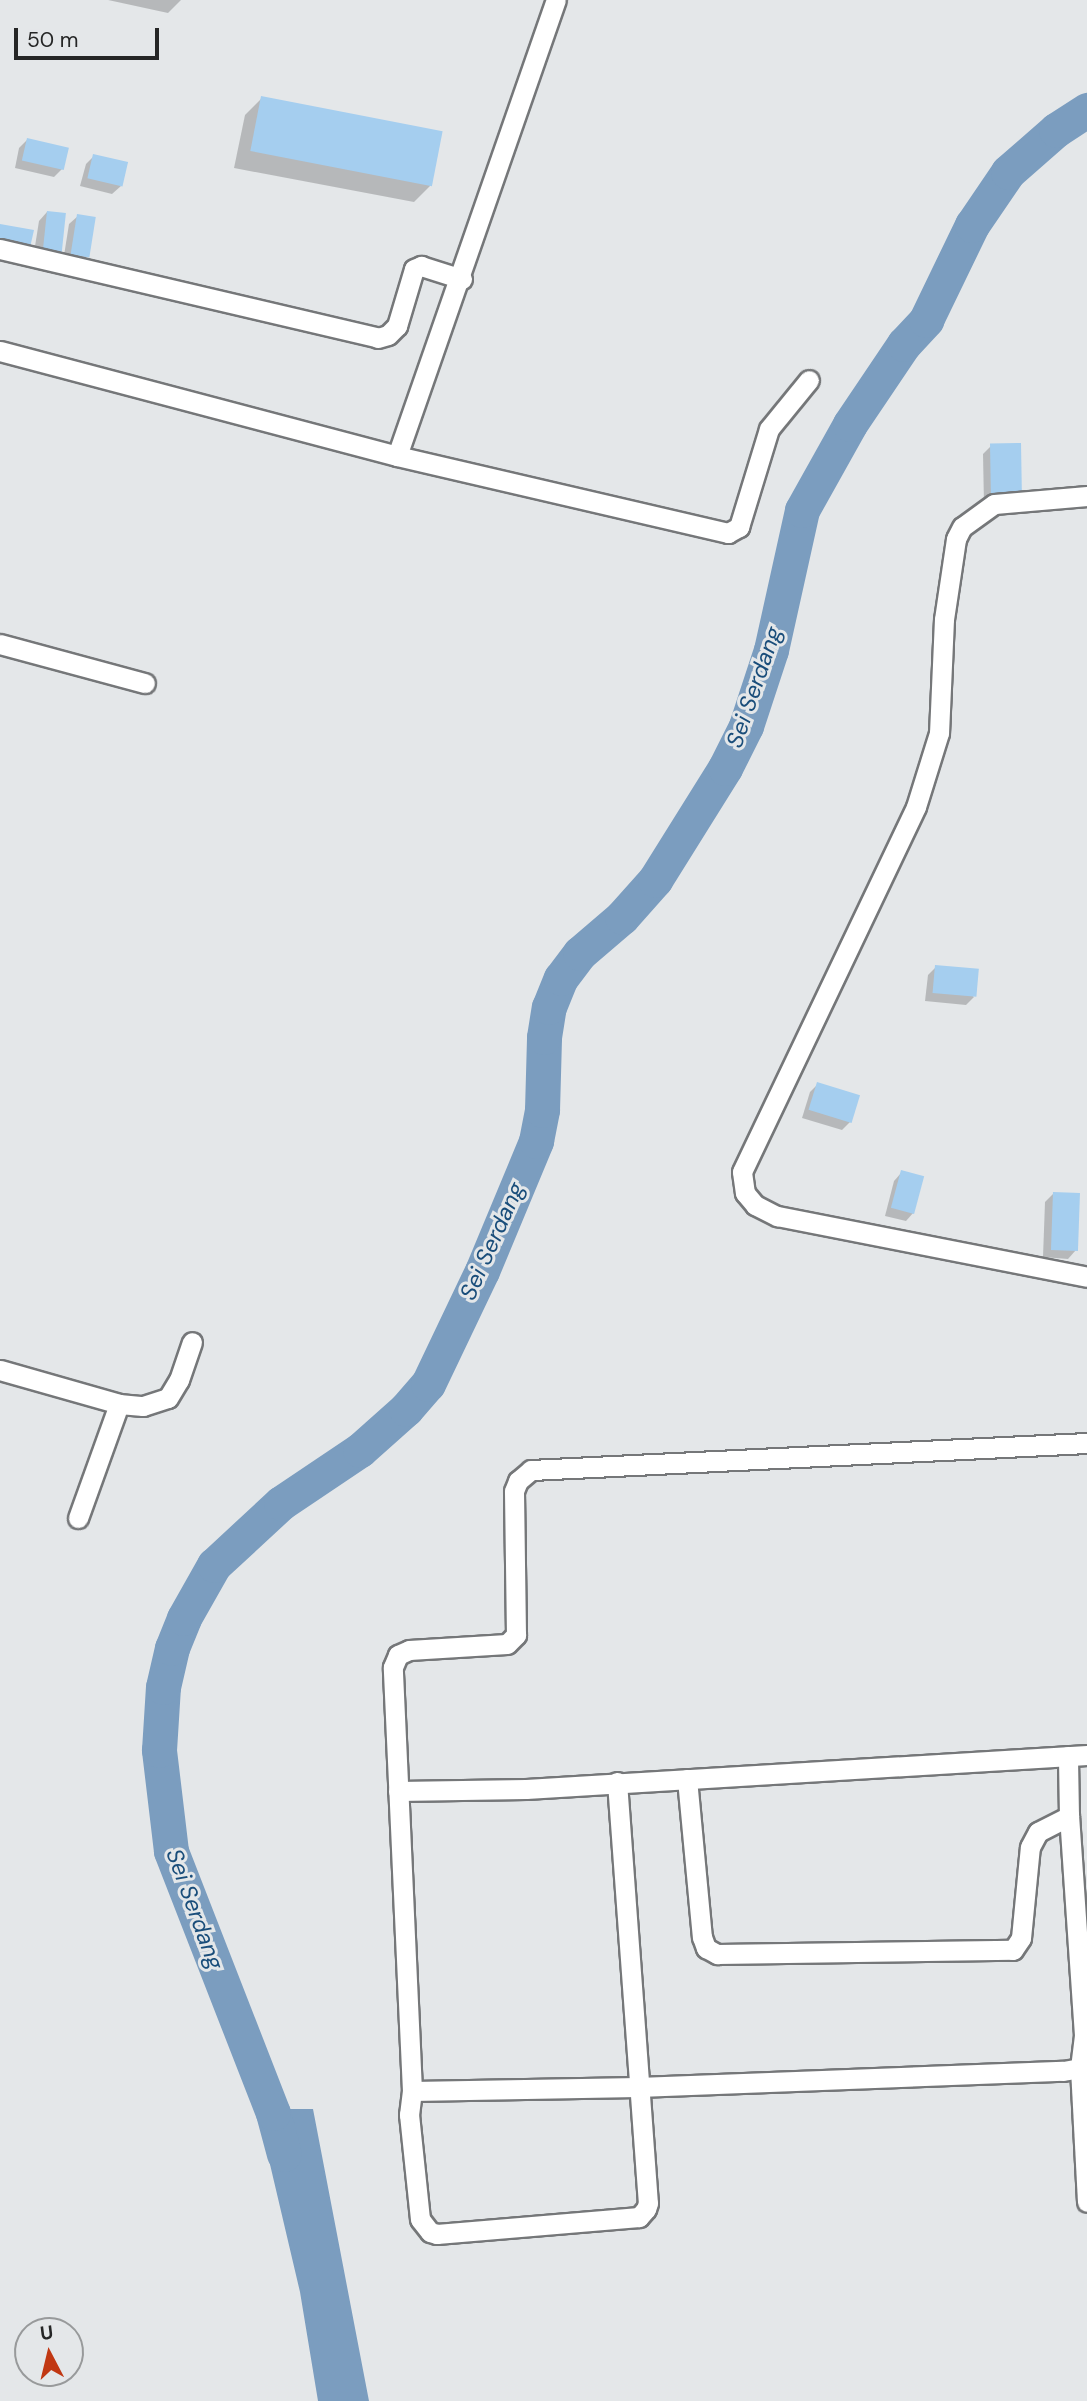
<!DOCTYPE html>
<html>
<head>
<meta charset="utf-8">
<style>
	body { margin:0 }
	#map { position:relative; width:1087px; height:2401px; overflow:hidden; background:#e4e7e9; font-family:"DM Sans",sans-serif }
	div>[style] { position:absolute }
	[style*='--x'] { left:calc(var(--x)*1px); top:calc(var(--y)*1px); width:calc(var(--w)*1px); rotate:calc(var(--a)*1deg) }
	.water>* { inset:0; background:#7b9dbf }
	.shadow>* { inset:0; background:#0003 }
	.river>* { height:35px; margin:-17.5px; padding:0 17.5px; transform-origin:17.5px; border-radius:17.5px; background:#7b9dbf }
	.building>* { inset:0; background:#a5ceef; transform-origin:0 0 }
	.roads { filter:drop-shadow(2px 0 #757779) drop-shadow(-2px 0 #757779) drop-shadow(0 2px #757779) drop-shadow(0 -2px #757779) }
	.minor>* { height:19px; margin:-9.5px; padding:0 9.5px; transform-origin:9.5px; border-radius:9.5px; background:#fff }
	span { translate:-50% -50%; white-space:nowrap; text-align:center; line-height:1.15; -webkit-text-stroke:6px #e4e7e9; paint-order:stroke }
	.water-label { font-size:23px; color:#194d7a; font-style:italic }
	.north { position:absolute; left:14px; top:2317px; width:70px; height:70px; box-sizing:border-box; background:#e4e7e9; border:2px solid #989a9b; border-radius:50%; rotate:353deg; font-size:19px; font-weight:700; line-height:28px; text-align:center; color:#252626 }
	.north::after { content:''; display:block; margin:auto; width:24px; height:32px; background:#c13813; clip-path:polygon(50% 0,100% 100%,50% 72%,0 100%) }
	.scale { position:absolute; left:14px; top:28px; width:145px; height:32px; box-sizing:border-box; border:4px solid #252626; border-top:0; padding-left:9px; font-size:21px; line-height:24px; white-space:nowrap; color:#252626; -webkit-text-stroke:5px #e4e7e9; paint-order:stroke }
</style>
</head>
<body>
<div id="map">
	<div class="water">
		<div style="clip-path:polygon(257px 2109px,313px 2109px,369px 2401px,318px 2401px,300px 2292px)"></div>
	</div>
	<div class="shadow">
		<div style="clip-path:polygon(108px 0,181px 0,168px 13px)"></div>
		<div style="clip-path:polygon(262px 98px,431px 185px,414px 202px,234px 168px,245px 115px)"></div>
		<div style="clip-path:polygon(27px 140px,62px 169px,54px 177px,15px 168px,19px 148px)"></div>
		<div style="clip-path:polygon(94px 156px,121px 186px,112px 194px,80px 186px,86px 164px)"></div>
		<div style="clip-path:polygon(47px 212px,58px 253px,33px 259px,39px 221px)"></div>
		<div style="clip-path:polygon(78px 216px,87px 256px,79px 265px,63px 262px,69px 224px)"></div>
		<div style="clip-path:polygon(991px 446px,1020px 496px,984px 505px,983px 454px)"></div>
		<div style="clip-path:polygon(936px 967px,974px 997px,966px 1005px,925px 1001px,928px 975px)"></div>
		<div style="clip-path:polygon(818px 1084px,850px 1122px,842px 1130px,802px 1118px,810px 1092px)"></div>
		<div style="clip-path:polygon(902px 1172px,914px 1212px,906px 1221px,885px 1216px,894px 1181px)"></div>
		<div style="clip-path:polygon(1053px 1194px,1076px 1250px,1068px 1259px,1043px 1257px,1045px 1202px)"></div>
	</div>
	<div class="river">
		<div style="--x:284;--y:2154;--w:42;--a:-105"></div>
		<div style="--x:273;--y:2113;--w:281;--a:-111.3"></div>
		<div style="--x:171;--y:1851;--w:102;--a:-96.8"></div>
		<div style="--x:159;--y:1750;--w:63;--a:-86.4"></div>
		<div style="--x:163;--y:1687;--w:40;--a:-77"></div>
		<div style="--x:172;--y:1648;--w:32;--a:-68"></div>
		<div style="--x:184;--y:1618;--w:61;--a:-60.5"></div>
		<div style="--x:214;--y:1565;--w:91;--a:-42.8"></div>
		<div style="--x:281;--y:1503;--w:95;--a:-33.9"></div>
		<div style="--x:360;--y:1450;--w:62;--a:-41.7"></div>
		<div style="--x:406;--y:1409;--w:33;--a:-49"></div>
		<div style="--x:428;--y:1384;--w:125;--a:-64.5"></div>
		<div style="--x:482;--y:1271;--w:141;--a:-67.4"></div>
		<div style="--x:536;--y:1141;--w:32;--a:-79"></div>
		<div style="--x:542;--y:1110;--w:73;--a:-88.4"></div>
		<div style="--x:544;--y:1037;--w:30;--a:-81"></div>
		<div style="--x:549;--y:1007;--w:31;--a:-68"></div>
		<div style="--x:561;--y:978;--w:31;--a:-53"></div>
		<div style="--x:580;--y:953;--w:55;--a:-40.6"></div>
		<div style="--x:622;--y:917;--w:50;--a:-48.3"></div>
		<div style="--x:655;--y:880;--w:132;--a:-58"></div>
		<div style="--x:725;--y:768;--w:47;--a:-63.4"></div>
		<div style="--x:746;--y:726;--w:80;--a:-71.8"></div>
		<div style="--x:771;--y:650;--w:143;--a:-77.5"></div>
		<div style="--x:802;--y:510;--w:98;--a:-60.8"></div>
		<div style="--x:850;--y:424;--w:97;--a:-56"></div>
		<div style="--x:904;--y:344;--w:33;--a:-47"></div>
		<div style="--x:926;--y:320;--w:106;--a:-64.2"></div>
		<div style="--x:972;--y:225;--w:64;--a:-55.8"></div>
		<div style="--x:1008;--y:172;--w:64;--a:-41.2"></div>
		<div style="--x:1056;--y:130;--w:37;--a:-33"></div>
	</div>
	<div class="building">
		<div style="left:261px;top:96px;width:185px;height:56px;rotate:11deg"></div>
		<div style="left:27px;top:138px;width:43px;height:23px;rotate:13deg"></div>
		<div style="left:93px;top:154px;width:36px;height:25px;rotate:13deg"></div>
		<div style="left:47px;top:211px;width:19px;height:40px;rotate:6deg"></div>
		<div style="left:77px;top:214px;width:19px;height:41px;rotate:9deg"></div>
		<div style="clip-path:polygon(0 224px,34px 230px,29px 252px,0 247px)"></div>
		<div style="left:1021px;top:443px;width:54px;height:31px;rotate:89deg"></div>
		<div style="left:935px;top:965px;width:44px;height:28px;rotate:5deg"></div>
		<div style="left:817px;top:1082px;width:45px;height:29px;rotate:17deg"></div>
		<div style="left:901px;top:1170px;width:24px;height:39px;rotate:15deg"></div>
		<div style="left:1053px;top:1192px;width:27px;height:58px;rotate:2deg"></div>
	</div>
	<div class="roads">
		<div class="minor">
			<div style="--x:0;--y:249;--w:388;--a:13.2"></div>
			<div style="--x:378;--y:338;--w:10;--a:-17"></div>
			<div style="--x:388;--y:335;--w:13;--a:-45"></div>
			<div style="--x:397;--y:326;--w:59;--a:-73.4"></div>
			<div style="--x:414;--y:269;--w:8;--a:-23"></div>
			<div style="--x:421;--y:266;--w:43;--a:17.6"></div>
			<div style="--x:0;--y:351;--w:411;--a:14.8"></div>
			<div style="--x:397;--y:456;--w:340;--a:13.1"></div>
			<div style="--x:728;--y:533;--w:13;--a:-29"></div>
			<div style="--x:739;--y:527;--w:102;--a:-73"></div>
			<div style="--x:769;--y:429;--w:63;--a:-50.8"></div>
			<div style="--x:397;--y:456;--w:483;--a:-70.8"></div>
			<div style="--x:1087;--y:496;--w:93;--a:175.1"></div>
			<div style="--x:994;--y:504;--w:39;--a:144"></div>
			<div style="--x:962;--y:527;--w:13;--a:117"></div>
			<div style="--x:956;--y:539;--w:81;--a:98.5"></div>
			<div style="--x:944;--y:619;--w:114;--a:92.5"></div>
			<div style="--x:939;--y:733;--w:77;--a:107.3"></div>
			<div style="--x:916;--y:807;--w:404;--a:115.5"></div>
			<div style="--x:742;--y:1172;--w:21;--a:82"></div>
			<div style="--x:745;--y:1193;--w:16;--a:50"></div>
			<div style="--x:755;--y:1205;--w:25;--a:27"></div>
			<div style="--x:777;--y:1216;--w:316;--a:11.1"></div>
			<div style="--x:0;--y:644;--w:150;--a:15.1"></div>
			<div style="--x:0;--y:1370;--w:124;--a:15.9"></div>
			<div style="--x:119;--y:1404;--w:24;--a:5"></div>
			<div style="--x:143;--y:1406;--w:26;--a:-18"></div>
			<div style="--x:168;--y:1398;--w:21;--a:-59"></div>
			<div style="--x:179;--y:1380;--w:40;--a:-71.1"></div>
			<div style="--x:78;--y:1518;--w:121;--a:-70.2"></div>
			<div style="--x:687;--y:1779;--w:159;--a:84.6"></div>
			<div style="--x:702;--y:1937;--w:12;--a:70"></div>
			<div style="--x:706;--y:1948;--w:13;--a:29"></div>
			<div style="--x:717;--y:1954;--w:296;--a:-0.8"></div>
			<div style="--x:1013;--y:1950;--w:14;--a:-56"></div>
			<div style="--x:1021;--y:1938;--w:91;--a:-84.4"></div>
			<div style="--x:1030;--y:1847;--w:17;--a:-62"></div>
			<div style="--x:1038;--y:1832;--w:35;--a:-27"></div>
			<div style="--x:617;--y:1782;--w:422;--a:85.8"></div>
			<div style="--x:648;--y:2203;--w:6;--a:108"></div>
			<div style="--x:646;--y:2209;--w:11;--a:131"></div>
			<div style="--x:639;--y:2217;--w:203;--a:175.2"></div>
			<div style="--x:437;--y:2234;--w:7;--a:-164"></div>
			<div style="--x:430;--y:2232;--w:16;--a:-128"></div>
			<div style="--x:420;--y:2219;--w:105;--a:-96"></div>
			<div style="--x:409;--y:2115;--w:24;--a:-83"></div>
			<div style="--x:412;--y:2091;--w:424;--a:-92.6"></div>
			<div style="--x:393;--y:1667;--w:13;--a:-67"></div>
			<div style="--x:398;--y:1655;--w:12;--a:-24"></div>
			<div style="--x:409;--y:1650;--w:98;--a:-3.5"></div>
			<div style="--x:507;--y:1644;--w:13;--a:-45"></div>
			<div style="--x:516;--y:1635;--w:144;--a:-90.8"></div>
			<div style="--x:514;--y:1491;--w:11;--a:-68"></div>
			<div style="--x:518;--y:1481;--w:17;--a:-40"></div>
			<div style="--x:531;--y:1470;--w:557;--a:-2.78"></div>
			<div style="--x:398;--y:1791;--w:128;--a:-0.9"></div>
			<div style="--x:526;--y:1789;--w:562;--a:-3.47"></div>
			<div style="--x:1080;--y:2068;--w:134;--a:87"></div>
			<div style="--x:412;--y:2091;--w:226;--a:-1"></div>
			<div style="--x:638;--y:2087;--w:425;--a:-2.2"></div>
			<div style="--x:1063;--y:2071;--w:17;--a:-10"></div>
			<div style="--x:1080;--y:2068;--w:33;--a:-83"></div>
			<div style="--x:1084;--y:2035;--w:220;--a:-93.9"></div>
			<div style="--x:1069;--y:1816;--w:60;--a:-91"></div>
		</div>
	</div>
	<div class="water-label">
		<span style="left:754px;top:687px;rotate:-71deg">Sei Serdang</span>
		<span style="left:492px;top:1241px;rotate:-66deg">Sei Serdang</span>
		<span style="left:195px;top:1909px;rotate:70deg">Sei Serdang</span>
	</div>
	<div class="north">U</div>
	<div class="scale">50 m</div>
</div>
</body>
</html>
